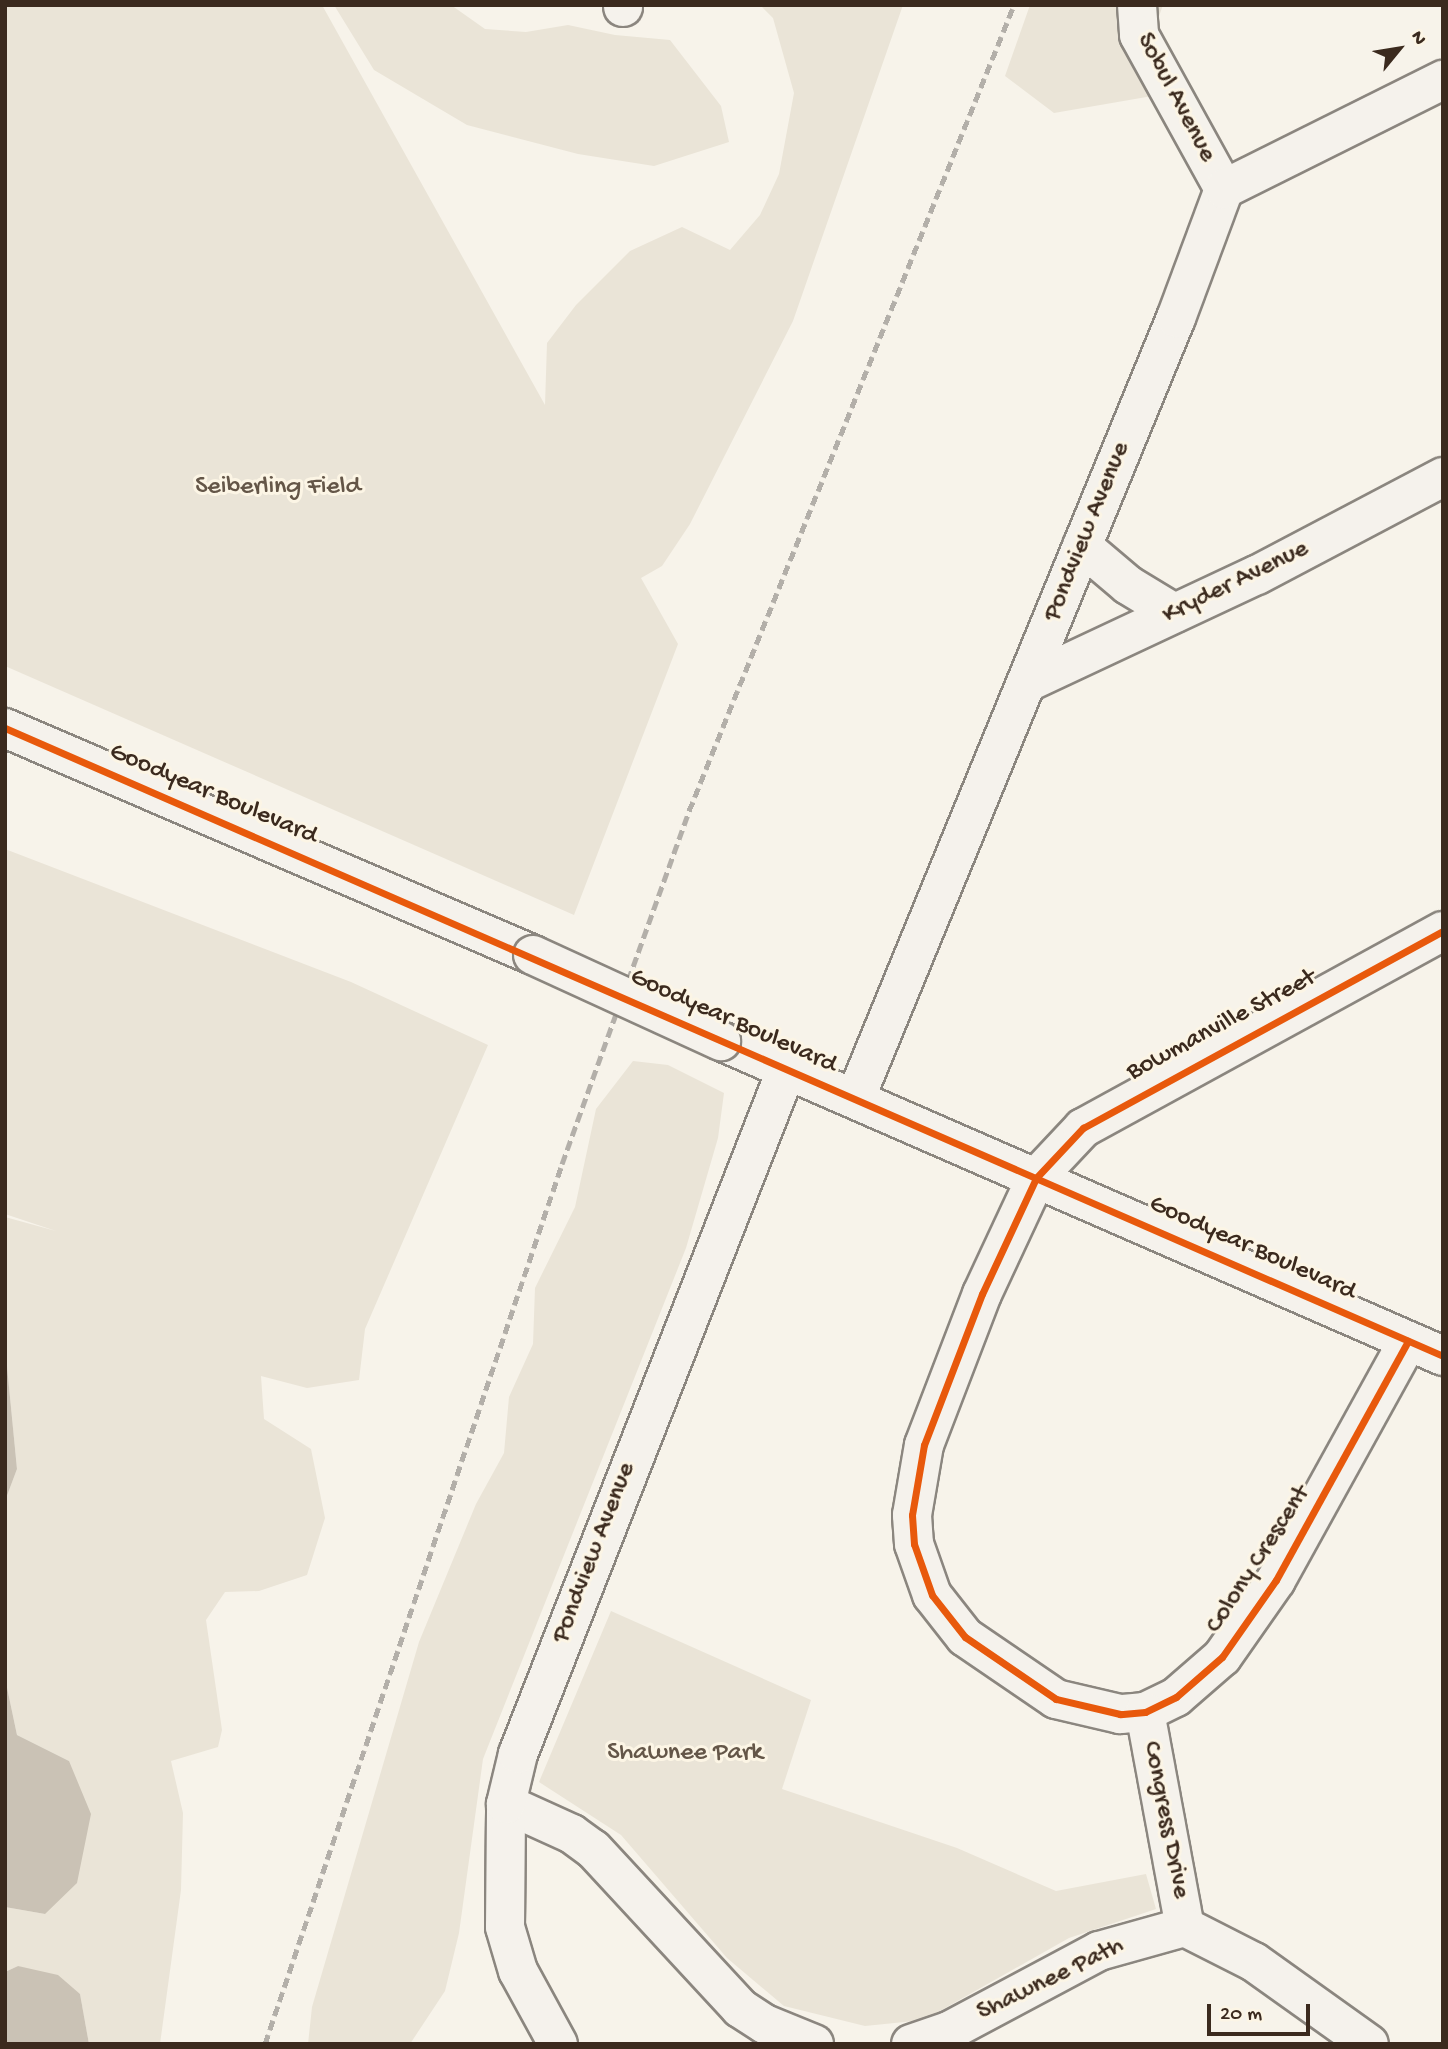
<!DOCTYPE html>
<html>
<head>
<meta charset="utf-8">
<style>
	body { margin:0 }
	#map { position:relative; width:1448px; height:2049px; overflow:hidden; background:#f7f3ea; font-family:"Gochi Hand",sans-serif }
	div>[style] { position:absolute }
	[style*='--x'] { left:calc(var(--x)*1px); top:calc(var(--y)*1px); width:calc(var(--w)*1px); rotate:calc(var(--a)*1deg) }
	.green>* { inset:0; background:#eae4d7 }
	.water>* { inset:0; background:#cac2b5 }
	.roads { filter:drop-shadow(2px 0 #8b867f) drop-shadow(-2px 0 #8b867f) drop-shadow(0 2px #8b867f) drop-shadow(0 -2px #8b867f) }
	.minor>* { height:38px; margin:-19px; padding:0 19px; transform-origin:19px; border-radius:19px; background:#f5f2ec }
	.tertiary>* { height:38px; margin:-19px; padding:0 19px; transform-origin:19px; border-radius:19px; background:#f5f2ec }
	.rail>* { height:5px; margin-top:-2.5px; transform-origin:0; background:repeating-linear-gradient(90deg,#b3afa9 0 10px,transparent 0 15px) }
	.bridges { filter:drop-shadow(2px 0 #8b867f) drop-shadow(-2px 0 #8b867f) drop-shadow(0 2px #8b867f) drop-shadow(0 -2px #8b867f) }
	.tertiary-bridge>* { height:38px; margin:-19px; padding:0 19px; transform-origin:19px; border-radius:19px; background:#f5f2ec }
	.cycleway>* { height:7px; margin:-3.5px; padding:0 3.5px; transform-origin:3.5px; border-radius:3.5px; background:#e8590c }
	span { translate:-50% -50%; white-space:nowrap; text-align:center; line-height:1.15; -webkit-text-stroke:6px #fcf5e5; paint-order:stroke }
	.street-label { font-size:26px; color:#3b2a1e }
	.park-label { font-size:26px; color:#645648 }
	.frame { position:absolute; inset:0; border:7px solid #3b2a1e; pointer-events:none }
	.north { position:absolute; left:1364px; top:14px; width:70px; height:70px; -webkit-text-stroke:5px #fcf5e5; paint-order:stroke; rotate:60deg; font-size:19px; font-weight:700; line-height:28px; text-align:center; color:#3b2a1e }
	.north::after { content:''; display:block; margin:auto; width:24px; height:32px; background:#3b2a1e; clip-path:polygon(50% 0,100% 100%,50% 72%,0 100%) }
	.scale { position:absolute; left:1207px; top:2004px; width:103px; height:32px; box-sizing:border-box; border:4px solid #3b2a1e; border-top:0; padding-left:9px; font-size:21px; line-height:24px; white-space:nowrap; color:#3b2a1e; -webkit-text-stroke:5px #fcf5e5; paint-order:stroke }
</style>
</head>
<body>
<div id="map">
	<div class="green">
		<div style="clip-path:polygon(5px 5px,322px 5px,545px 405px,547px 343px,576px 305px,630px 251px,682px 227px,730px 250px,760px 215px,779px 174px,794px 93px,773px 18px,760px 5px,903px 5px,793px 321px,690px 524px,662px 566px,641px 578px,678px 644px,574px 915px,5px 666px)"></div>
		<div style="clip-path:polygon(334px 5px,451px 5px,485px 29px,526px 32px,568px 25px,615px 35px,670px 40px,721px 106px,729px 142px,654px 166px,578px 154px,467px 125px,374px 70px)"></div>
		<div style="clip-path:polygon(1030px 5px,1163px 5px,1154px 30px,1187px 90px,1054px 113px,1005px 76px)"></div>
		<div style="clip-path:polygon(5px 849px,351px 982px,488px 1045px,365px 1329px,359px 1380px,307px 1388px,261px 1376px,264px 1419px,311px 1449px,325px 1518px,307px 1575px,259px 1591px,225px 1592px,206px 1620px,222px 1730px,218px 1747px,171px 1761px,183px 1813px,181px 1890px,160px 2044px,89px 2044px,80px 1994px,18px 1966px,5px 1972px,5px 1907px,45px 1914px,69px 1761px,17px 1735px,5px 1678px,5px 1501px,17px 1469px,5px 1346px,5px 1217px,56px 1231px,5px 1214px)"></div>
		<div style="clip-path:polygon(633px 1061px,668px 1065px,724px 1093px,718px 1138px,686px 1248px,483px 1759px,459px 1933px,445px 1991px,410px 2044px,308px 2044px,312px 2007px,419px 1642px,476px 1504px,504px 1453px,509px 1397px,533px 1344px,535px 1288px,575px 1207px,596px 1109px)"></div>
		<div style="clip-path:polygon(611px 1611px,811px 1700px,782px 1789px,957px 1848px,1056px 1891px,1146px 1874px,1156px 1909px,1069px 1938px,924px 2020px,865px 2026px,784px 2006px,727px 1958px,621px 1835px,539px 1782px)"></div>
	</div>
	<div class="water">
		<div style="clip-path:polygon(5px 1346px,17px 1469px,5px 1501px)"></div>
		<div style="clip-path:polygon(5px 1678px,17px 1735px,69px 1761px,91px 1814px,77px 1883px,45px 1914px,5px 1907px)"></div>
		<div style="clip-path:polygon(18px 1966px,58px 1975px,80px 1994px,89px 2044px,5px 2044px,5px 1972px)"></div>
	</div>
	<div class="roads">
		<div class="minor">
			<div style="--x:623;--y:5;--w:2;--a:90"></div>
			<div style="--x:1137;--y:5;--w:30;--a:86"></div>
			<div style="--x:1139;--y:35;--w:176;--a:61.1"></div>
			<div style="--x:1082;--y:546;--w:60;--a:40.3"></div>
			<div style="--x:1128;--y:585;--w:54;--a:31.3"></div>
			<div style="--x:1026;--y:683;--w:255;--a:-25.1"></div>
			<div style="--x:1257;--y:575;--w:210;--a:-27.8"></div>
			<div style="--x:855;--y:1099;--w:844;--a:-67.66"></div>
			<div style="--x:1176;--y:318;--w:138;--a:-69.6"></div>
			<div style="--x:1224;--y:189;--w:245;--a:-26.5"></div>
			<div style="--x:1408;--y:1341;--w:273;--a:118.9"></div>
			<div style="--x:1276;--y:1580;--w:94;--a:125"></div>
			<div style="--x:1222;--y:1657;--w:61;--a:139"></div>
			<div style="--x:1176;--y:1697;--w:34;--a:154"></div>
			<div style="--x:1145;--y:1712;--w:25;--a:175"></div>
			<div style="--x:1120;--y:1714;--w:66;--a:-166.8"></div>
			<div style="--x:1056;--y:1699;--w:110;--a:-145.7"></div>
			<div style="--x:965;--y:1637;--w:53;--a:-128.2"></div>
			<div style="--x:932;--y:1595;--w:54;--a:-109.4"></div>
			<div style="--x:914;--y:1544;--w:29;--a:-94"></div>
			<div style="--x:912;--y:1515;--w:71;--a:-80.3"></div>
			<div style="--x:924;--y:1445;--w:162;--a:-69"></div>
			<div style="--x:982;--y:1294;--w:128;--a:-65"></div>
			<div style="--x:1036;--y:1178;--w:69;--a:-46.8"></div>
			<div style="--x:1083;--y:1128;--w:410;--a:-28.7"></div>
			<div style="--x:1145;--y:1712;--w:219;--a:79.5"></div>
			<div style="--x:506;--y:1804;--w:72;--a:24.4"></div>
			<div style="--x:572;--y:1834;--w:26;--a:36"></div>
			<div style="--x:593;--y:1849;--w:217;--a:47.2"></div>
			<div style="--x:740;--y:2008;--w:30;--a:33"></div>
			<div style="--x:765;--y:2024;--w:53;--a:22.2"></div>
			<div style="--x:558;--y:2044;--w:83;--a:-118.7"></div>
			<div style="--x:518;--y:1971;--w:46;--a:-106.5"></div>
			<div style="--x:505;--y:1927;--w:123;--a:-89.5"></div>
			<div style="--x:506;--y:1804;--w:51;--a:-76.5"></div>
			<div style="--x:518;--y:1754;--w:734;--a:-68.58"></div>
			<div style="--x:911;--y:2044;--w:40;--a:-18.9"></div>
			<div style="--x:949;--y:2031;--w:170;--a:-28.1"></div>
			<div style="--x:1099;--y:1951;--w:89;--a:-15.6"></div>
			<div style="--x:1185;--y:1927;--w:77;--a:26.9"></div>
			<div style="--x:1254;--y:1962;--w:141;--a:35.5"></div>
		</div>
		<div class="tertiary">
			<div style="--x:5;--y:728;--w:575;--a:23.26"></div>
			<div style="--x:721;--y:1041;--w:788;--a:23.57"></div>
		</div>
	</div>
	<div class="rail">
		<div style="--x:265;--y:2044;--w:929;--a:-71.35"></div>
		<div style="--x:562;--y:1164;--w:375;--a:-70.2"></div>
		<div style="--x:689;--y:811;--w:869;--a:-68.04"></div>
	</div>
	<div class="bridges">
		<div class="tertiary-bridge">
			<div style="--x:533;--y:955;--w:207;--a:24.6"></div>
		</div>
	</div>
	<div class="cycleway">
		<div style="--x:5;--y:728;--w:1569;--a:23.59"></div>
		<div style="--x:1408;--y:1341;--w:273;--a:118.9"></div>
		<div style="--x:1276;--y:1580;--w:94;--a:125"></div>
		<div style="--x:1222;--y:1657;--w:61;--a:139"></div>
		<div style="--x:1176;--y:1697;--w:34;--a:154"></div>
		<div style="--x:1145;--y:1712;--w:25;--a:175"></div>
		<div style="--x:1120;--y:1714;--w:66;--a:-166.8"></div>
		<div style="--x:1056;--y:1699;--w:110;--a:-145.7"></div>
		<div style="--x:965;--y:1637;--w:53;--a:-128.2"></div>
		<div style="--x:932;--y:1595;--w:54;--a:-109.4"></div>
		<div style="--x:914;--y:1544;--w:29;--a:-94"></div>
		<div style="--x:912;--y:1515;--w:71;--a:-80.3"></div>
		<div style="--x:924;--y:1445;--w:162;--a:-69"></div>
		<div style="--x:982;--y:1294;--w:128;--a:-65"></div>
		<div style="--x:1036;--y:1178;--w:69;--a:-46.8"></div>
		<div style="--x:1083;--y:1128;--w:410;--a:-28.7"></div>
	</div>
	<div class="street-label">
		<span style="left:1175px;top:98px;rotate:62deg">Sobul Avenue</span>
		<span style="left:1088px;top:532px;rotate:-68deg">Pondview Avenue</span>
		<span style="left:1236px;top:583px;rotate:-26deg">Kryder Avenue</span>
		<span style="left:213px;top:795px;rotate:23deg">Goodyear Boulevard</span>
		<span style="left:733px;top:1022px;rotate:24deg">Goodyear Boulevard</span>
		<span style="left:1222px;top:1026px;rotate:-28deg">Bowmanville Street</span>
		<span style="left:1252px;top:1249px;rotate:24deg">Goodyear Boulevard</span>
		<span style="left:595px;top:1553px;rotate:-69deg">Pondview Avenue</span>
		<span style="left:1259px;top:1560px;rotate:-57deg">Colony Crescent</span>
		<span style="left:1165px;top:1820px;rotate:79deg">Congress Drive</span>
		<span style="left:1051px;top:1980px;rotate:-26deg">Shawnee Path</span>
	</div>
	<div class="park-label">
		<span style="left:278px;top:488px">Seiberling Field</span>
		<span style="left:685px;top:1754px">Shawnee Park</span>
	</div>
	<div class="frame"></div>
	<div class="north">N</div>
	<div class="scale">20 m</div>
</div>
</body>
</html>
